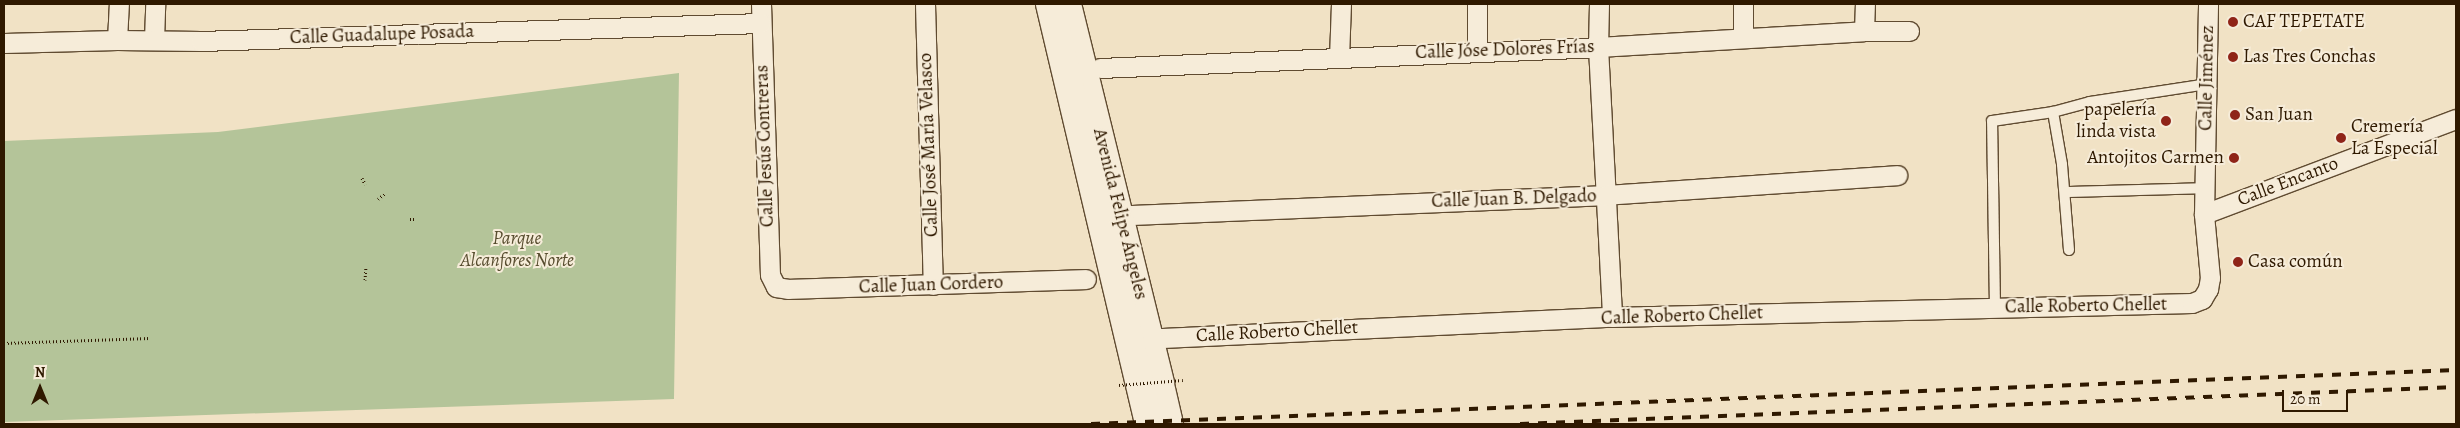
<!DOCTYPE html>
<html>
<head>
<meta charset="utf-8">
<style>
	body { margin:0 }
	#map { position:relative; width:2460px; height:428px; overflow:hidden; background:#f1e2c5; font-family:Alegreya,serif }
	div>[style] { position:absolute }
	[style*='--x'] { left:calc(var(--x)*1px); top:calc(var(--y)*1px); width:calc(var(--w)*1px); rotate:calc(var(--a)*1deg) }
	.green>* { inset:0; background:#b4c499 }
	.path>* { height:3px; margin-top:-1.5px; transform-origin:0; background:repeating-linear-gradient(90deg,#2f1900 0 1px,transparent 0 3.5px) }
	.roads { filter:drop-shadow(1px 0 #604b31) drop-shadow(-1px 0 #604b31) drop-shadow(0 1px #604b31) drop-shadow(0 -1px #604b31) }
	.service>* { height:10px; margin:-5px; padding:0 5px; transform-origin:5px; border-radius:5px; background:#f6ecd9 }
	.minor>* { height:19px; margin:-9.5px; padding:0 9.5px; transform-origin:9.5px; border-radius:9.5px; background:#f6ecd9 }
	.tertiary>* { height:24px; margin:-12px; padding:0 12px; transform-origin:12px; border-radius:12px; background:#f6ecd9 }
	.secondary>* { height:28px; margin:-14px; padding:0 14px; transform-origin:14px; border-radius:14px; background:#f6ecd9 }
	.rail>* { height:4px; margin-top:-2px; transform-origin:0; background:repeating-linear-gradient(90deg,#2f1900 0 9px,transparent 0 18px) }
	.path-bridge>* { height:3px; margin-top:-1.5px; transform-origin:0; background:repeating-linear-gradient(90deg,#2f1900 0 1px,transparent 0 3.5px) }
	.dots>* { width:14px; height:14px; translate:-50% -50%; box-sizing:border-box; border:2px solid #f6ecd9; border-radius:50% }
	span { translate:-50% -50%; white-space:nowrap; text-align:center; line-height:1.15; -webkit-text-stroke:4px #f6ecd9; paint-order:stroke }
	.poi-label { font-size:19px; color:#2f1900 }
	.left { translate:0 -50%; text-align:left }
	.right { translate:-100% -50%; text-align:right }
	.street-label { font-size:19px; color:#2f1900 }
	.park-label { font-size:19px; color:#574c2e; font-style:italic }
	.frame { position:absolute; inset:0; border:5px solid #2f1900; pointer-events:none }
	.north { position:absolute; left:15px; top:363px; width:50px; height:50px; -webkit-text-stroke:4px #f6ecd9; paint-order:stroke; rotate:0deg; font-size:14px; font-weight:700; line-height:20px; text-align:center; color:#2f1900 }
	.north::after { content:''; display:block; margin:auto; width:18px; height:22px; background:#2f1900; clip-path:polygon(50% 0,100% 100%,50% 72%,0 100%) }
	.scale { position:absolute; left:2282px; top:390px; width:66px; height:22px; box-sizing:border-box; border:2px solid #2f1900; border-top:0; padding-left:6px; font-size:15px; line-height:18px; white-space:nowrap; color:#2f1900; -webkit-text-stroke:4px #f6ecd9; paint-order:stroke }
</style>
</head>
<body>
<div id="map">
	<div class="green">
		<div style="clip-path:polygon(679px 73px,674px 399px,4px 422px,4px 141px,218px 132px)"></div>
	</div>
	<div class="path">
		<div style="--x:362;--y:178;--w:7;--a:63"></div>
		<div style="--x:378;--y:199;--w:10;--a:-37"></div>
		<div style="--x:410;--y:219;--w:5;--a:0"></div>
		<div style="--x:365;--y:280;--w:13;--a:-86"></div>
		<div style="--x:4;--y:343;--w:146;--a:-2"></div>
	</div>
	<div class="roads">
		<div class="service">
			<div style="--x:2065;--y:192;--w:140;--a:-1.6"></div>
			<div style="--x:2069;--y:250;--w:86;--a:-94.7"></div>
			<div style="--x:2062;--y:164;--w:53;--a:-99.8"></div>
			<div style="--x:2053;--y:112;--w:38;--a:-15"></div>
			<div style="--x:2090;--y:102;--w:118;--a:-8.7"></div>
			<div style="--x:1995;--y:308;--w:187;--a:-90.9"></div>
			<div style="--x:1992;--y:121;--w:62;--a:-8.4"></div>
		</div>
		<div class="minor">
			<div style="--x:761;--y:4;--w:271;--a:88.1"></div>
			<div style="--x:770;--y:275;--w:13;--a:63"></div>
			<div style="--x:776;--y:287;--w:12;--a:9"></div>
			<div style="--x:788;--y:289;--w:298;--a:-1.9"></div>
			<div style="--x:925;--y:4;--w:281;--a:88.4"></div>
			<div style="--x:1599;--y:4;--w:43;--a:91.3"></div>
			<div style="--x:1598;--y:47;--w:270;--a:87"></div>
			<div style="--x:1743;--y:4;--w:34;--a:90"></div>
			<div style="--x:1864;--y:31;--w:27;--a:-88"></div>
			<div style="--x:117;--y:40;--w:36;--a:-87"></div>
			<div style="--x:154;--y:40;--w:36;--a:-88"></div>
			<div style="--x:4;--y:43;--w:113;--a:-1.5"></div>
			<div style="--x:117;--y:40;--w:84;--a:0.7"></div>
			<div style="--x:201;--y:41;--w:560;--a:-1.84"></div>
			<div style="--x:1477;--y:51;--w:47;--a:-90"></div>
			<div style="--x:1339;--y:58;--w:54;--a:-87.9"></div>
			<div style="--x:1100;--y:68;--w:498;--a:-2.4"></div>
			<div style="--x:1598;--y:47;--w:266;--a:-3.4"></div>
			<div style="--x:1864;--y:31;--w:45;--a:0"></div>
			<div style="--x:2204;--y:214;--w:269;--a:-20.7"></div>
			<div style="--x:1129;--y:215;--w:476;--a:-2.4"></div>
			<div style="--x:1605;--y:195;--w:293;--a:-3.9"></div>
			<div style="--x:1161;--y:338;--w:451;--a:-2.7"></div>
			<div style="--x:1612;--y:317;--w:580;--a:-1.38"></div>
			<div style="--x:2192;--y:303;--w:11;--a:-22"></div>
			<div style="--x:2202;--y:299;--w:12;--a:-59"></div>
			<div style="--x:2208;--y:289;--w:11;--a:-80"></div>
			<div style="--x:2210;--y:278;--w:64;--a:-95.4"></div>
			<div style="--x:2204;--y:214;--w:210;--a:-88.9"></div>
		</div>
		<div class="tertiary">
			<div style="--x:1069;--y:4;--w:391;--a:76.2"></div>
			<div style="--x:1163;--y:389;--w:36;--a:77"></div>
		</div>
		<div class="secondary">
			<div style="--x:1050;--y:4;--w:432;--a:76.7"></div>
		</div>
	</div>
	<div class="rail">
		<div style="--x:1091;--y:424;--w:1366;--a:-2.27"></div>
		<div style="--x:1520;--y:424;--w:937;--a:-2.26"></div>
	</div>
	<div class="path-bridge">
		<div style="--x:1119;--y:385;--w:64;--a:-4.5"></div>
	</div>
	<div class="dots">
		<div style="left:2233px;top:22px;background:#8f2418"></div>
		<div style="left:2233px;top:57px;background:#8f2418"></div>
		<div style="left:2235px;top:115px;background:#8f2418"></div>
		<div style="left:2166px;top:121px;background:#8f2418"></div>
		<div style="left:2341px;top:138px;background:#8f2418"></div>
		<div style="left:2234px;top:158px;background:#8f2418"></div>
		<div style="left:2238px;top:262px;background:#8f2418"></div>
	</div>
	<div class="poi-label">
		<span class="left" style="left:2243px;top:22px">CAF TEPETATE</span>
		<span class="left" style="left:2243px;top:57px">Las Tres Conchas</span>
		<span class="right" style="left:2156px;top:121px">papelería<br>linda vista</span>
		<span class="left" style="left:2245px;top:115px">San Juan</span>
		<span class="left" style="left:2351px;top:138px">Cremería<br>La Especial</span>
		<span class="right" style="left:2224px;top:158px">Antojitos Carmen</span>
		<span class="left" style="left:2248px;top:262px">Casa común</span>
	</div>
	<div class="street-label">
		<span style="left:382px;top:35px;rotate:-2deg">Calle Guadalupe Posada</span>
		<span style="left:1505px;top:50px;rotate:-2deg">Calle Jóse Dolores Frías</span>
		<span style="left:2207px;top:78px;rotate:-89deg">Calle Jiménez</span>
		<span style="left:929px;top:145px;rotate:-92deg">Calle José María Velasco</span>
		<span style="left:765px;top:146px;rotate:-92deg">Calle Jesús Contreras</span>
		<span style="left:2288px;top:182px;rotate:-21deg">Calle Encanto</span>
		<span style="left:1514px;top:199px;rotate:-2deg">Calle Juan B. Delgado</span>
		<span style="left:1120px;top:214px;rotate:76deg">Avenida Felipe Ángeles</span>
		<span style="left:931px;top:285px;rotate:-2deg">Calle Juan Cordero</span>
		<span style="left:2086px;top:306px;rotate:-1deg">Calle Roberto Chellet</span>
		<span style="left:1682px;top:316px;rotate:-2deg">Calle Roberto Chellet</span>
		<span style="left:1277px;top:332px;rotate:-3deg">Calle Roberto Chellet</span>
	</div>
	<div class="park-label">
		<span style="left:517px;top:250px">Parque<br>Alcanfores Norte</span>
	</div>
	<div class="frame"></div>
	<div class="north">N</div>
	<div class="scale">20 m</div>
</div>
</body>
</html>
